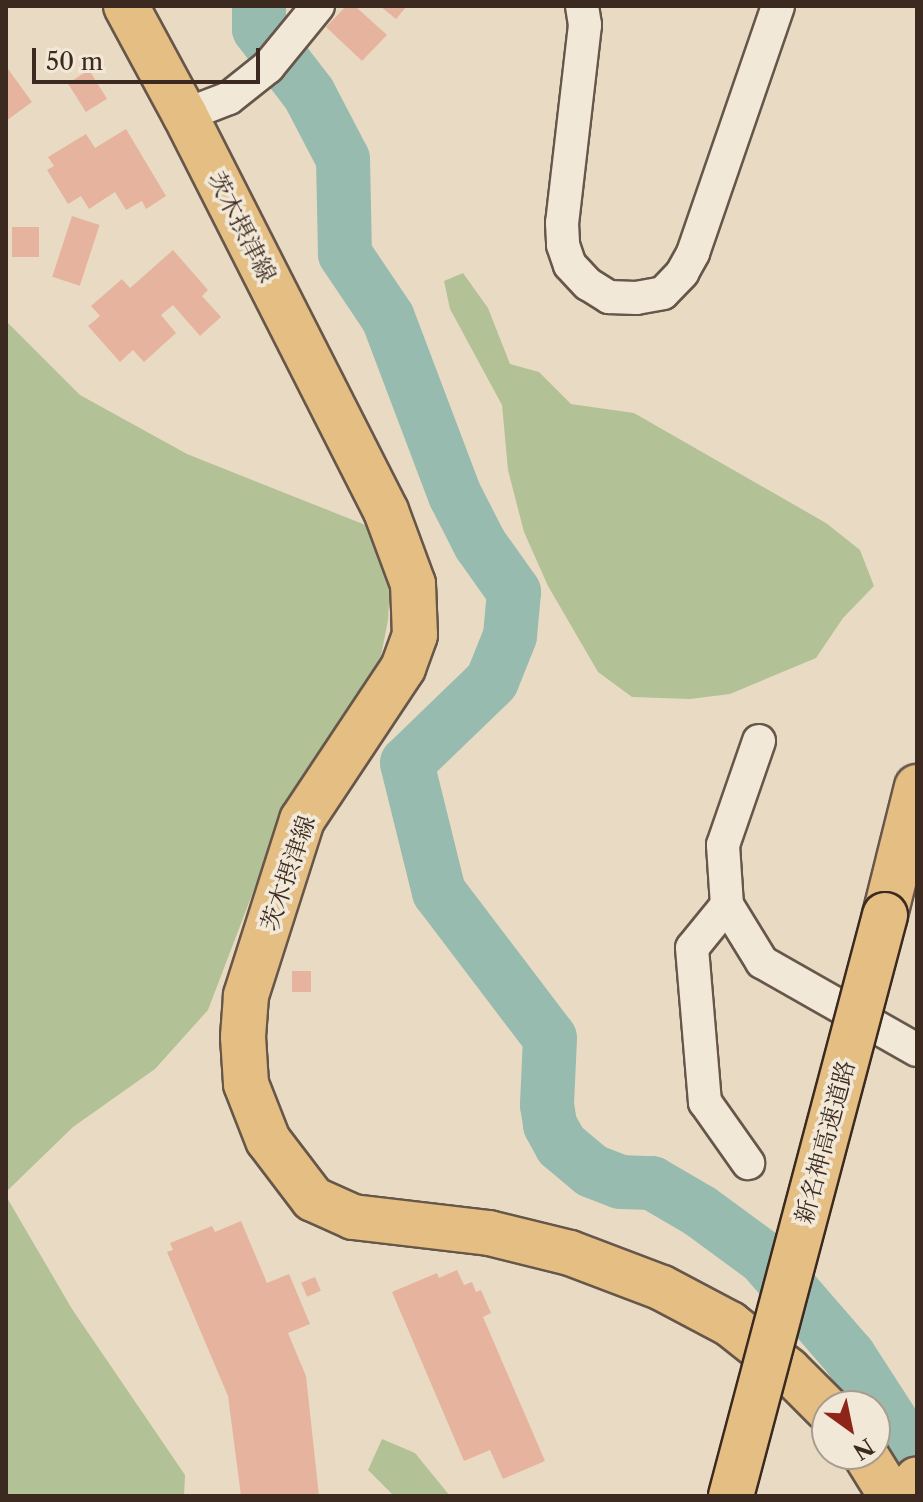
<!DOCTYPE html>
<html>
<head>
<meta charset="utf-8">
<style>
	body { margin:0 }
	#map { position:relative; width:923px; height:1502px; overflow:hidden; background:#e9dbc3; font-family:"Libre Caslon Text","Noto Serif JP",serif }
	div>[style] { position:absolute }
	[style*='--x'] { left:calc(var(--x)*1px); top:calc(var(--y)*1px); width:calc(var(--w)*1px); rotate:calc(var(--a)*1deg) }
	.green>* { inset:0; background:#b3c196 }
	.river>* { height:54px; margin:-27px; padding:0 27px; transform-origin:27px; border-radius:27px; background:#98bbaf }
	.building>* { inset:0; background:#e6b39e; transform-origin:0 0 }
	.roads { filter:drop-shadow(2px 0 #67564a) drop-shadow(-2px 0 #67564a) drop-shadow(0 2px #67564a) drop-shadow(0 -2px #67564a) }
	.minor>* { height:32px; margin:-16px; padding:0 16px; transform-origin:16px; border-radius:16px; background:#f1e8d8 }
	.primary>* { height:44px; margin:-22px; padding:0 22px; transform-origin:22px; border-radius:22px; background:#e4be82 }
	.motorway>* { height:44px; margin:-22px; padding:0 22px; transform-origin:22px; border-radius:22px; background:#e4be82 }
	.bridges { filter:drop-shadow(2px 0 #3c2a21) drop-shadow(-2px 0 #3c2a21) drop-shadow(0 2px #3c2a21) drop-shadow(0 -2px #3c2a21) }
	.motorway-bridge>* { height:44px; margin:-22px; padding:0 22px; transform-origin:22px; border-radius:22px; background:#e4be82 }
	span { translate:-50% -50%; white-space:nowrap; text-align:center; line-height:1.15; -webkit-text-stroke:7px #f1e8d8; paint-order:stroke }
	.street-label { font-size:24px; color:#3c2a21 }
	.frame { position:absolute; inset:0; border:8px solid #3c2a21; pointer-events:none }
	.north { position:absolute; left:811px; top:1390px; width:80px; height:80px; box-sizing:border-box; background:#f1e8d8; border:2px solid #a99c8f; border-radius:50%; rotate:147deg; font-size:22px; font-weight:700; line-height:32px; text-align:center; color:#3c2a21 }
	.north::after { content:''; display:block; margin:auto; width:28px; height:36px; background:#8f2418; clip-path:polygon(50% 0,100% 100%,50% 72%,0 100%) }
	.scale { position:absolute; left:32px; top:48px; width:228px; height:36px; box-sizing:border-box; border:4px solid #3c2a21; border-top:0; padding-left:10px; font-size:24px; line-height:28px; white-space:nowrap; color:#3c2a21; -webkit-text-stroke:6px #f1e8d8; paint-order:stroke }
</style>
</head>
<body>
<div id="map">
	<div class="green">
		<div style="clip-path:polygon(463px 273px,488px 308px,510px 364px,539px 372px,571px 404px,634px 413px,826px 523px,860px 550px,874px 586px,843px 618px,816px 658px,730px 694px,690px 699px,632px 697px,598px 672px,548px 586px,524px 532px,508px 470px,502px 405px,450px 309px,444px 281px)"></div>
		<div style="clip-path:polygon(6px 321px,80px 395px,187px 454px,368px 526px,391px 569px,388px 620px,380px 661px,284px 811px,208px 1010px,155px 1069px,73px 1127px,6px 1192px)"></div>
		<div style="clip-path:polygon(6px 1196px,72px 1309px,185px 1475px,184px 1496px,6px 1496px)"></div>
		<div style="clip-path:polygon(382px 1439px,415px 1453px,450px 1496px,394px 1496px,368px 1470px)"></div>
	</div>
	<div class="river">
		<div style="--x:259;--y:6;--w:23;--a:90"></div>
		<div style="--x:259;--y:29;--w:82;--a:52.4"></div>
		<div style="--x:309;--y:94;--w:73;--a:62.4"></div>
		<div style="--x:343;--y:159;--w:95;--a:88.8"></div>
		<div style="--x:345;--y:254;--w:77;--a:56.1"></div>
		<div style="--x:388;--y:318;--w:189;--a:69.3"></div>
		<div style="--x:455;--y:495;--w:55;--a:63"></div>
		<div style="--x:480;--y:544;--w:59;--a:54.7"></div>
		<div style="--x:514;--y:592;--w:44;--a:95.2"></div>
		<div style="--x:510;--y:636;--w:48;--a:111.8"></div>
		<div style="--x:492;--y:681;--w:118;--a:136"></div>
		<div style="--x:407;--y:763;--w:133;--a:76.1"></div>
		<div style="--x:439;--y:892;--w:183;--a:52.8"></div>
		<div style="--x:550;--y:1038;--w:67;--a:92.6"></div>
		<div style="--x:547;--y:1105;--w:20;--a:81"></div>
		<div style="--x:550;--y:1125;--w:23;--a:61"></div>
		<div style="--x:561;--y:1145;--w:40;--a:40"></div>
		<div style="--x:592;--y:1171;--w:30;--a:21"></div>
		<div style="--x:620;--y:1182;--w:32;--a:2"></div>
		<div style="--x:652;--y:1183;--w:56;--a:30.3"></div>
		<div style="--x:700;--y:1211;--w:79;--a:36.3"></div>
		<div style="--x:764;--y:1258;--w:130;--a:49.1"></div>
		<div style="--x:849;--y:1356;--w:125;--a:57.1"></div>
	</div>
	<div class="building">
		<div style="clip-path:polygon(346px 6px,355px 6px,387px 35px,362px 61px,326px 27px)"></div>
		<div style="clip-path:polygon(380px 6px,407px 6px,396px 19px)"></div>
		<div style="clip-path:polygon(8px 69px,32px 102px,6px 121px,6px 71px)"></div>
		<div style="left:89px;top:70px;width:34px;height:25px;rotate:58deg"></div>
		<div style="clip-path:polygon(126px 129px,166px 196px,146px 209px,142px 201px,126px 210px,115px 192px,89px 209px,81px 196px,68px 204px,47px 170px,54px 166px,48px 157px,86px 134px,95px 148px)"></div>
		<div style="left:72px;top:216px;width:29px;height:64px;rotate:18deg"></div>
		<div style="left:12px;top:227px;width:27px;height:30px"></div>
		<div style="clip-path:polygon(173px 250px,208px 290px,202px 296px,221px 317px,200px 336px,173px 305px,161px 315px,176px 333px,144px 362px,133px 350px,120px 362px,88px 326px,100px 316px,91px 306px,122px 279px,130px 288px)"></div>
		<div style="left:311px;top:971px;width:21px;height:19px;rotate:90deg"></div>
		<div style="clip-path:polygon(241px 1221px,267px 1283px,289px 1274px,310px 1324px,288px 1333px,306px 1376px,319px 1496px,241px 1496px,228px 1396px,167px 1252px,173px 1250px,170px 1243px,212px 1226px,215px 1232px)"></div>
		<div style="clip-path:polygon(457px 1270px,464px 1285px,472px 1282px,476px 1292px,481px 1290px,491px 1313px,483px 1317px,545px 1461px,503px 1479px,490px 1450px,464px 1461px,392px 1292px,437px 1273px,439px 1278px)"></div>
		<div style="left:315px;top:1277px;width:15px;height:15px;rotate:67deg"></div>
	</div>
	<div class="roads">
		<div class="minor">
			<div style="--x:582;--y:6;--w:19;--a:81"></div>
			<div style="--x:585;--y:25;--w:199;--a:96.6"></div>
			<div style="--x:562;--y:223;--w:22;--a:87"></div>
			<div style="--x:563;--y:245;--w:21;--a:71"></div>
			<div style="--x:570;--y:265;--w:26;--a:47"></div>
			<div style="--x:588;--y:284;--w:25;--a:32"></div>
			<div style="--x:609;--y:297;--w:27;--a:2"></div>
			<div style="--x:636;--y:298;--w:27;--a:-10"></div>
			<div style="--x:663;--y:293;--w:28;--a:-46"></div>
			<div style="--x:682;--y:273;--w:23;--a:-61"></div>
			<div style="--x:693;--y:253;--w:261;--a:-71"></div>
			<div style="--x:185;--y:115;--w:47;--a:-21.1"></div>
			<div style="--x:229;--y:98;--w:50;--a:-38.5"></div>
			<div style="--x:268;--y:67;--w:79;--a:-50.7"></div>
			<div style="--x:759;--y:741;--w:110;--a:109.1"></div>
			<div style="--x:723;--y:845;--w:60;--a:86.2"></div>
			<div style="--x:727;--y:905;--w:67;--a:58.4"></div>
			<div style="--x:762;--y:962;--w:178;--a:29.6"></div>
			<div style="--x:727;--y:905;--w:55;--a:129.1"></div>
			<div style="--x:692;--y:948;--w:155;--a:85.2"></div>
			<div style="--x:705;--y:1102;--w:75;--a:54.8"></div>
		</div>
		<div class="primary">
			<div style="--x:126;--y:6;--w:124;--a:61.6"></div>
			<div style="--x:185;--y:115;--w:444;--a:63.1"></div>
			<div style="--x:386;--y:511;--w:78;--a:69.7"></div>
			<div style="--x:413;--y:584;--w:51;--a:87.8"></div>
			<div style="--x:415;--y:635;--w:35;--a:110"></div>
			<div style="--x:403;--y:668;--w:182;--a:123.6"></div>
			<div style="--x:302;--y:820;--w:185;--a:107.7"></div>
			<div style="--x:246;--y:996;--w:41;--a:94.2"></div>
			<div style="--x:243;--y:1037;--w:47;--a:86.3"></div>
			<div style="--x:246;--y:1084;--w:60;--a:68.6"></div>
			<div style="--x:268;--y:1140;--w:74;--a:52.7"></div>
			<div style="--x:313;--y:1199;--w:44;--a:24.2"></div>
			<div style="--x:353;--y:1217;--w:137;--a:6.7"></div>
			<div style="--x:489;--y:1233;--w:83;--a:13.9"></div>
			<div style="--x:570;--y:1253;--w:98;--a:20.8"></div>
			<div style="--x:662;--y:1288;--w:77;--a:27.9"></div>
			<div style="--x:730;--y:1324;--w:74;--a:38.4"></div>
			<div style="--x:788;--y:1370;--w:55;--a:45"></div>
			<div style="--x:865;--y:1454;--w:49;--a:58.2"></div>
		</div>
		<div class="motorway">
			<div style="--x:885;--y:915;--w:132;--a:-76"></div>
			<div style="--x:913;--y:1496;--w:17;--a:-77"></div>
		</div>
	</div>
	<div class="bridges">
		<div class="motorway-bridge">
			<div style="--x:731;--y:1496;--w:601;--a:-75.15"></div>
		</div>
	</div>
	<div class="street-label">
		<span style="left:242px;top:227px;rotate:63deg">茨木摂津線</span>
		<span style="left:288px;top:873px;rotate:-71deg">茨木摂津線</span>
		<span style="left:825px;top:1142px;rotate:-75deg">新名神高速道路</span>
	</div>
	<div class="frame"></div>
	<div class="north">N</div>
	<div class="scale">50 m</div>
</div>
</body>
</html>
